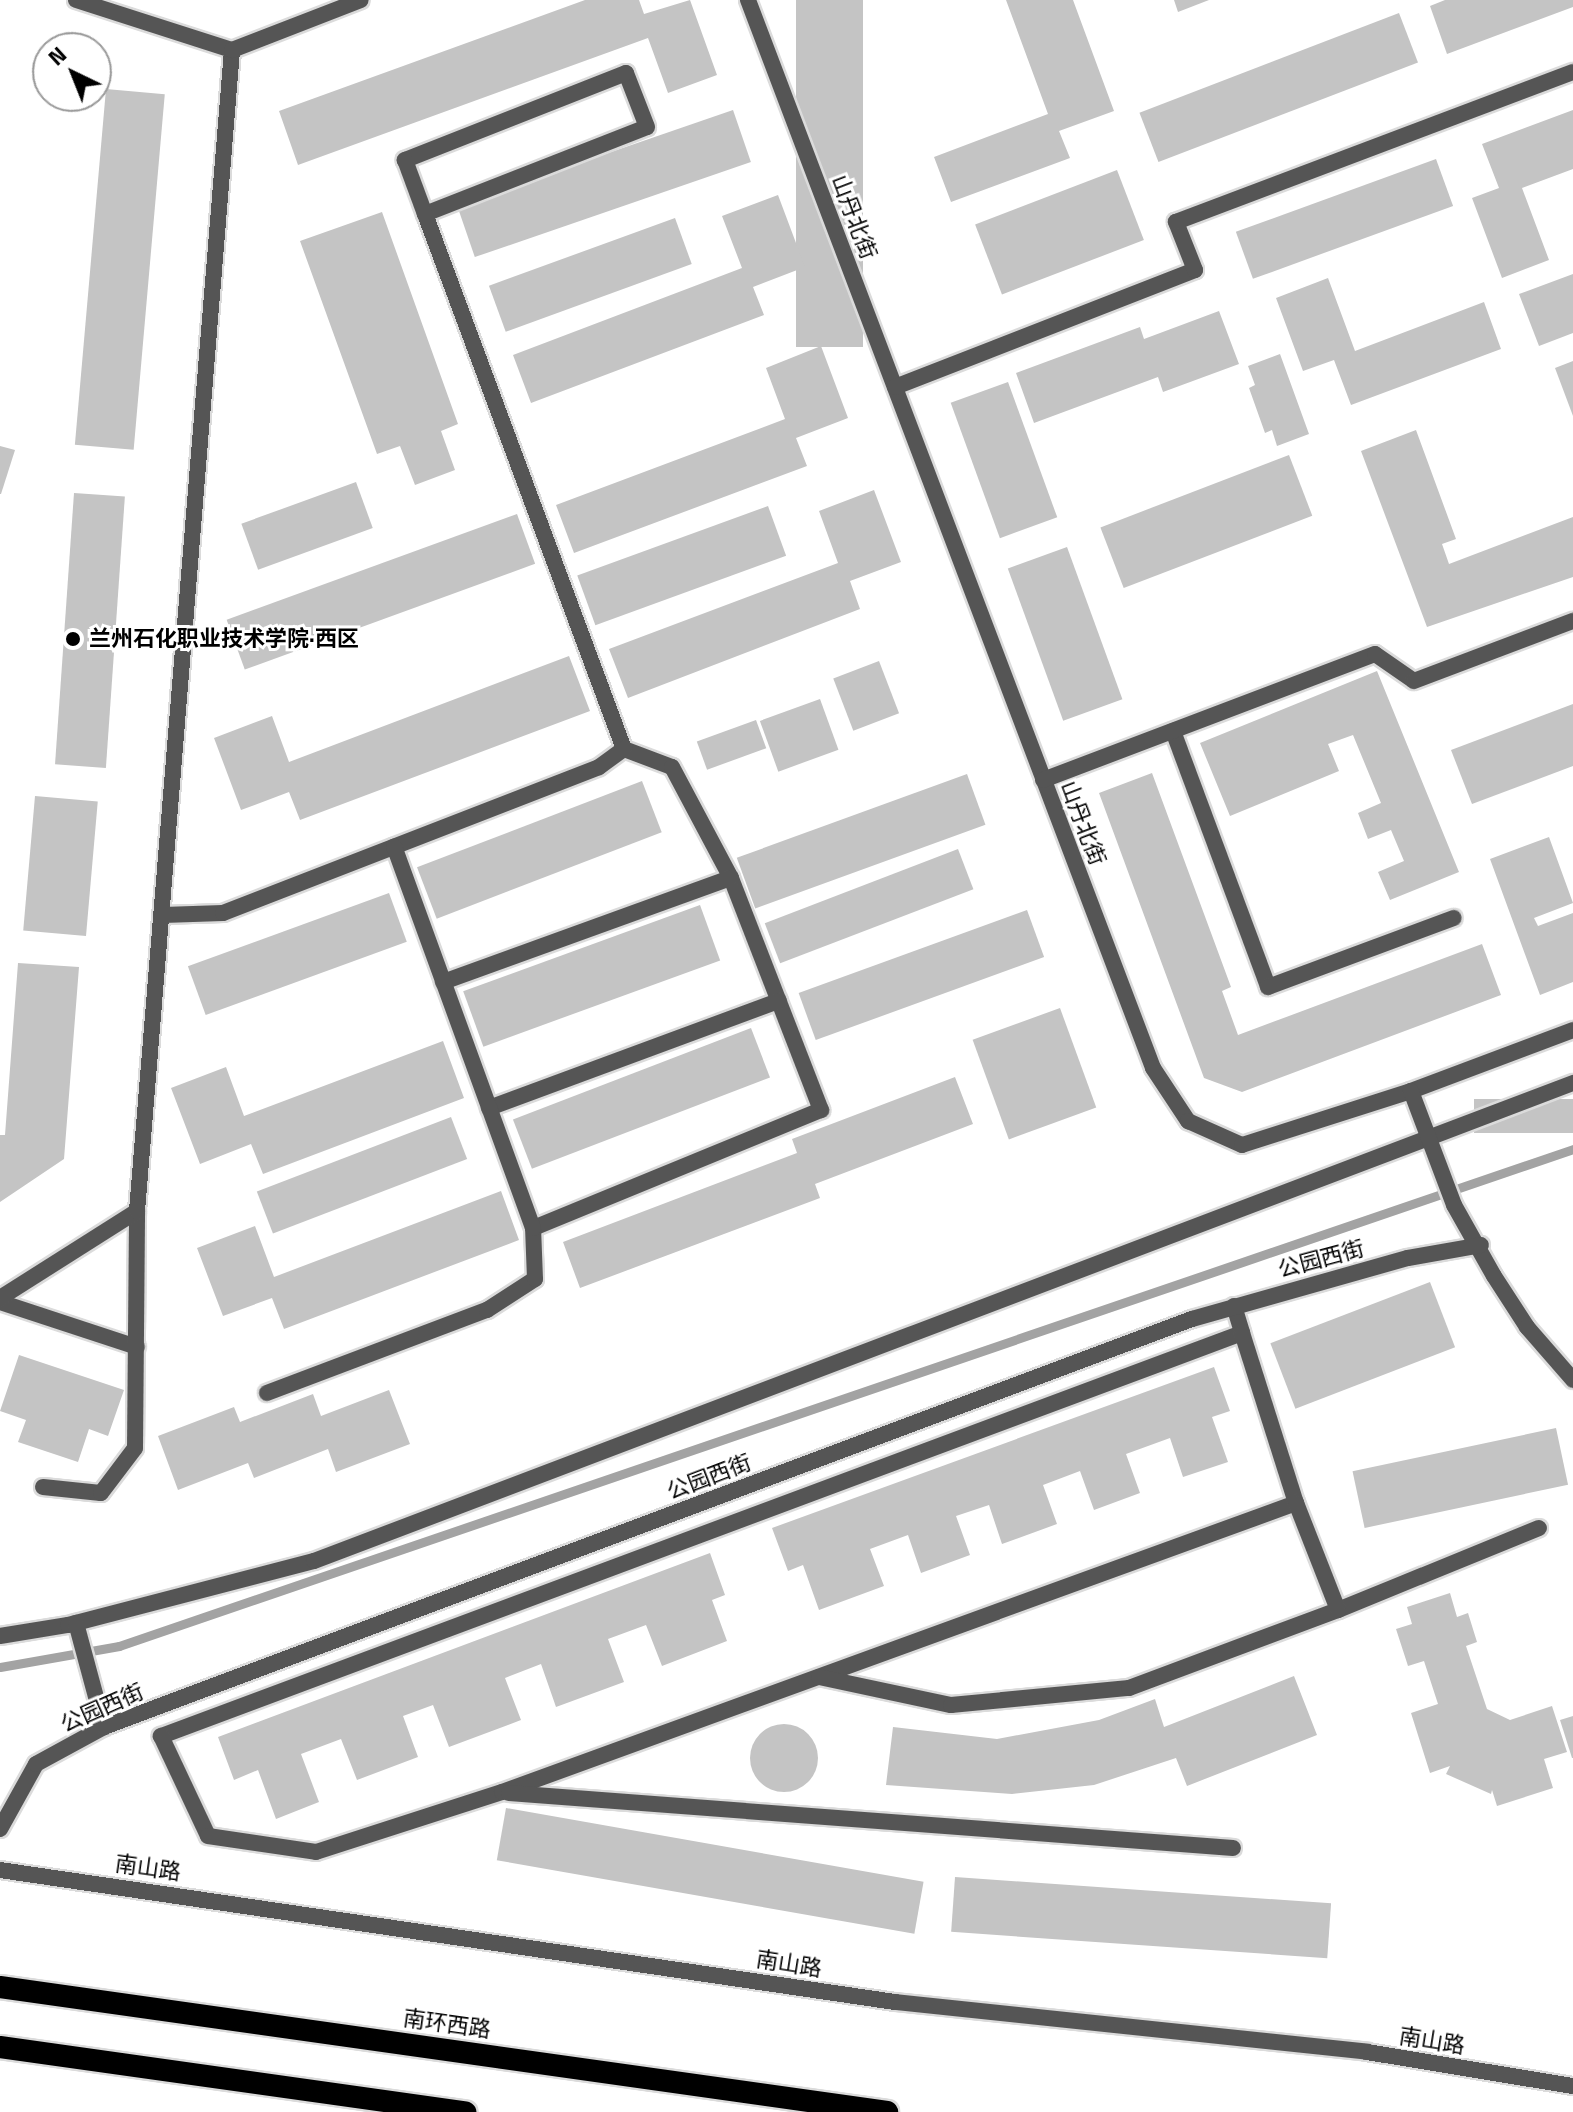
<!DOCTYPE html>
<html>
<head>
<meta charset="utf-8">
<style>
	body { margin:0 }
	#map { position:relative; width:1573px; height:2112px; overflow:hidden; background:#fff; font-family:"Titillium Web","Noto Sans SC",sans-serif }
	div>[style] { position:absolute }
	[style*='--x'] { left:calc(var(--x)*1px); top:calc(var(--y)*1px); width:calc(var(--w)*1px); rotate:calc(var(--a)*1deg) }
	.stream>* { height:9px; margin:-4.5px; padding:0 4.5px; transform-origin:4.5px; border-radius:4.5px; background:#a3a3a3 }
	.building>* { inset:0; background:#c4c4c4; transform-origin:0 0 }
	.round { border-radius:50% }
	.roads { filter:drop-shadow(2px 0 #dbdbdb) drop-shadow(-2px 0 #dbdbdb) drop-shadow(0 2px #dbdbdb) drop-shadow(0 -2px #dbdbdb) }
	.service>* { height:16px; margin:-8px; padding:0 8px; transform-origin:8px; border-radius:8px; background:#555 }
	.pedestrian>* { height:16px; margin:-8px; padding:0 8px; transform-origin:8px; border-radius:8px; background:#555 }
	.minor>* { height:16px; margin:-8px; padding:0 8px; transform-origin:8px; border-radius:8px; background:#555 }
	.tertiary>* { height:16px; margin:-8px; padding:0 8px; transform-origin:8px; border-radius:8px; background:#555 }
	.trunk>* { height:22px; margin:-11px; padding:0 11px; transform-origin:11px; border-radius:11px; background:#000 }
	.dots>* { width:22px; height:22px; translate:-50% -50%; box-sizing:border-box; border:4px solid #fff; border-radius:50% }
	span { translate:-50% -50%; white-space:nowrap; text-align:center; line-height:1.15; -webkit-text-stroke:6px #fff; paint-order:stroke }
	.street-label { font-size:22px; color:#000 }
	.poi-label { font-size:22px; color:#000; font-weight:700 }
	.left { translate:0 -50%; text-align:left }
	.north { position:absolute; left:32px; top:32px; width:80px; height:80px; box-sizing:border-box; background:#fff; border:2px solid #999; border-radius:50%; rotate:317deg; font-size:22px; font-weight:700; line-height:32px; text-align:center; color:#000 }
	.north::after { content:''; display:block; margin:auto; width:28px; height:36px; background:#000; clip-path:polygon(50% 0,100% 100%,50% 72%,0 100%) }
</style>
</head>
<body>
<div id="map">
	<div class="stream">
		<div style="--x:0;--y:1667;--w:121;--a:-10"></div>
		<div style="--x:119;--y:1646;--w:1537;--a:-18.87"></div>
	</div>
	<div class="building">
		<div style="clip-path:polygon(585px 0,639px 0,644px 14px,690px 0,717px 75px,668px 93px,648px 38px,298px 165px,279px 111px)"></div>
		<div style="left:796px;top:0;width:67px;height:347px"></div>
		<div style="clip-path:polygon(1006px 0,1073px 0,1114px 111px,1059px 131px,1070px 158px,951px 202px,934px 157px,1048px 114px)"></div>
		<div style="clip-path:polygon(1174px 0,1209px 0,1178px 12px)"></div>
		<div style="clip-path:polygon(1445px 0,1573px 0,1573px 7px,1447px 54px,1430px 6px)"></div>
		<div style="left:1399px;top:13px;width:53px;height:278px;rotate:69deg"></div>
		<div style="left:106px;top:89px;width:59px;height:357px;rotate:5deg"></div>
		<div style="left:733px;top:110px;width:55px;height:292px;rotate:71deg"></div>
		<div style="clip-path:polygon(1573px 110px,1573px 169px,1522px 188px,1549px 260px,1502px 278px,1472px 198px,1499px 188px,1482px 144px)"></div>
		<div style="left:1436px;top:159px;width:50px;height:213px;rotate:70deg"></div>
		<div style="left:1117px;top:170px;width:75px;height:152px;rotate:69deg"></div>
		<div style="clip-path:polygon(778px 195px,805px 267px,753px 287px,764px 315px,531px 403px,513px 355px,742px 268px,722px 216px)"></div>
		<div style="clip-path:polygon(382px 212px,458px 424px,441px 431px,455px 470px,415px 485px,400px 446px,377px 454px,300px 241px)"></div>
		<div style="left:675px;top:218px;width:49px;height:198px;rotate:70deg"></div>
		<div style="clip-path:polygon(1573px 274px,1573px 333px,1539px 346px,1519px 294px)"></div>
		<div style="clip-path:polygon(1328px 278px,1355px 351px,1484px 302px,1501px 349px,1351px 405px,1334px 360px,1303px 371px,1276px 298px)"></div>
		<div style="clip-path:polygon(1219px 311px,1239px 364px,1163px 392px,1158px 377px,1034px 423px,1016px 373px,1140px 327px,1144px 339px)"></div>
		<div style="clip-path:polygon(821px 346px,848px 418px,796px 438px,807px 466px,574px 553px,556px 505px,785px 419px,766px 368px)"></div>
		<div style="clip-path:polygon(1280px 354px,1309px 434px,1277px 446px,1272px 430px,1265px 433px,1249px 388px,1255px 385px,1248px 366px)"></div>
		<div style="clip-path:polygon(1573px 361px,1573px 416px,1555px 368px)"></div>
		<div style="left:1008px;top:382px;width:144px;height:61px;rotate:70deg"></div>
		<div style="clip-path:polygon(1416px 430px,1456px 539px,1442px 544px,1449px 564px,1573px 517px,1573px 577px,1427px 627px,1361px 451px)"></div>
		<div style="clip-path:polygon(0 446px,15px 450px,1px 494px,0 494px)"></div>
		<div style="left:1289px;top:455px;width:65px;height:202px;rotate:69deg"></div>
		<div style="left:356px;top:482px;width:49px;height:122px;rotate:70deg"></div>
		<div style="clip-path:polygon(874px 490px,901px 562px,850px 581px,860px 609px,628px 698px,609px 649px,838px 563px,819px 511px)"></div>
		<div style="left:74px;top:493px;width:51px;height:272px;rotate:4deg"></div>
		<div style="left:768px;top:506px;width:53px;height:203px;rotate:70deg"></div>
		<div style="left:517px;top:514px;width:53px;height:309px;rotate:70deg"></div>
		<div style="left:1067px;top:547px;width:162px;height:63px;rotate:70deg"></div>
		<div style="clip-path:polygon(569px 656px,590px 711px,300px 820px,289px 792px,241px 810px,214px 738px,272px 716px,289px 762px)"></div>
		<div style="left:879px;top:661px;width:56px;height:49px;rotate:69deg"></div>
		<div style="clip-path:polygon(1377px 671px,1459px 872px,1390px 900px,1378px 872px,1404px 861px,1391px 830px,1368px 839px,1358px 813px,1381px 803px,1353px 735px,1328px 744px,1339px 771px,1230px 816px,1200px 743px)"></div>
		<div style="left:820px;top:699px;width:54px;height:64px;rotate:70deg"></div>
		<div style="clip-path:polygon(1573px 704px,1573px 766px,1472px 804px,1451px 750px)"></div>
		<div style="left:756px;top:720px;width:30px;height:63px;rotate:70deg"></div>
		<div style="clip-path:polygon(1152px 773px,1231px 987px,1222px 991px,1238px 1035px,1482px 944px,1501px 995px,1242px 1092px,1204px 1078px,1099px 793px)"></div>
		<div style="left:967px;top:774px;width:54px;height:245px;rotate:70deg"></div>
		<div style="left:642px;top:781px;width:55px;height:241px;rotate:69deg"></div>
		<div style="left:35px;top:796px;width:63px;height:135px;rotate:5deg"></div>
		<div style="clip-path:polygon(1549px 837px,1573px 903px,1534px 918px,1538px 926px,1573px 913px,1573px 982px,1540px 995px,1490px 859px)"></div>
		<div style="left:958px;top:849px;width:43px;height:207px;rotate:69deg"></div>
		<div style="left:389px;top:893px;width:52px;height:214px;rotate:70deg"></div>
		<div style="left:700px;top:905px;width:59px;height:252px;rotate:70deg"></div>
		<div style="left:1027px;top:910px;width:50px;height:243px;rotate:70deg"></div>
		<div style="clip-path:polygon(18px 963px,79px 967px,64px 1159px,0 1202px,0 1135px,5px 1135px)"></div>
		<div style="left:1060px;top:1008px;width:106px;height:93px;rotate:70deg"></div>
		<div style="left:751px;top:1028px;width:53px;height:255px;rotate:69deg"></div>
		<div style="clip-path:polygon(443px 1041px,464px 1098px,263px 1174px,251px 1144px,200px 1164px,171px 1088px,226px 1067px,244px 1116px)"></div>
		<div style="clip-path:polygon(955px 1077px,973px 1124px,815px 1184px,820px 1198px,580px 1288px,563px 1242px,797px 1153px,792px 1139px)"></div>
		<div style="left:1573px;top:1099px;width:34px;height:99px;rotate:90deg"></div>
		<div style="left:451px;top:1117px;width:45px;height:208px;rotate:69deg"></div>
		<div style="clip-path:polygon(501px 1191px,519px 1240px,284px 1329px,272px 1298px,223px 1316px,197px 1248px,255px 1226px,274px 1277px)"></div>
		<div style="left:1430px;top:1282px;width:70px;height:171px;rotate:69deg"></div>
		<div style="clip-path:polygon(19px 1355px,124px 1390px,108px 1436px,89px 1429px,78px 1462px,18px 1442px,26px 1420px,0 1411px)"></div>
		<div style="clip-path:polygon(1214px 1367px,1230px 1411px,1212px 1417px,1228px 1462px,1183px 1477px,1170px 1438px,1126px 1454px,1140px 1493px,1094px 1510px,1080px 1471px,1043px 1485px,1057px 1524px,1002px 1544px,989px 1505px,956px 1516px,970px 1555px,921px 1573px,908px 1535px,870px 1549px,884px 1586px,819px 1610px,803px 1565px,788px 1571px,772px 1528px)"></div>
		<div style="clip-path:polygon(389px 1390px,410px 1444px,336px 1472px,328px 1449px,254px 1478px,248px 1463px,178px 1490px,158px 1436px,234px 1407px,240px 1422px,313px 1394px,321px 1416px)"></div>
		<div style="left:1556px;top:1428px;width:58px;height:208px;rotate:78deg"></div>
		<div style="clip-path:polygon(710px 1553px,725px 1595px,712px 1600px,727px 1641px,662px 1666px,646px 1625px,608px 1639px,624px 1682px,556px 1707px,541px 1664px,505px 1678px,521px 1720px,449px 1747px,433px 1705px,403px 1716px,418px 1757px,357px 1780px,341px 1739px,301px 1754px,319px 1802px,276px 1819px,258px 1770px,234px 1780px,218px 1737px)"></div>
		<div style="clip-path:polygon(1450px 1593px,1457px 1617px,1468px 1613px,1477px 1642px,1466px 1646px,1487px 1709px,1510px 1720px,1552px 1706px,1567px 1752px,1544px 1759px,1553px 1788px,1497px 1806px,1492px 1790px,1491px 1794px,1446px 1774px,1450px 1766px,1430px 1773px,1411px 1713px,1438px 1704px,1424px 1661px,1408px 1666px,1396px 1629px,1412px 1624px,1407px 1607px)"></div>
		<div style="clip-path:polygon(1294px 1676px,1317px 1735px,1187px 1786px,1176px 1758px,1094px 1785px,1012px 1794px,886px 1785px,893px 1727px,997px 1739px,1099px 1720px,1155px 1699px,1164px 1727px)"></div>
		<div style="clip-path:polygon(1573px 1716px,1573px 1758px,1572px 1758px,1560px 1720px)"></div>
		<div class="round" style="left:750px;top:1724px;width:68px;height:68px"></div>
		<div style="left:506px;top:1808px;width:424px;height:53px;rotate:10deg"></div>
		<div style="left:955px;top:1877px;width:377px;height:55px;rotate:4deg"></div>
	</div>
	<div class="roads">
		<div class="service">
			<div style="--x:425;--y:214;--w:238;--a:-21.4"></div>
			<div style="--x:647;--y:127;--w:58;--a:-111.3"></div>
			<div style="--x:626;--y:73;--w:238;--a:158.5"></div>
			<div style="--x:405;--y:160;--w:58;--a:69.7"></div>
			<div style="--x:425;--y:214;--w:571;--a:69.6"></div>
			<div style="--x:624;--y:749;--w:51;--a:20.6"></div>
			<div style="--x:672;--y:767;--w:126;--a:62"></div>
			<div style="--x:731;--y:878;--w:249;--a:68.8"></div>
			<div style="--x:821;--y:1110;--w:311;--a:157.7"></div>
			<div style="--x:163;--y:915;--w:60;--a:-1.9"></div>
			<div style="--x:223;--y:913;--w:403;--a:-21.2"></div>
			<div style="--x:599;--y:767;--w:31;--a:-36"></div>
			<div style="--x:443;--y:982;--w:306;--a:-19.9"></div>
			<div style="--x:489;--y:1108;--w:309;--a:-20.3"></div>
			<div style="--x:0;--y:1302;--w:144;--a:18.2"></div>
			<div style="--x:267;--y:1393;--w:235;--a:-20.7"></div>
			<div style="--x:487;--y:1310;--w:57;--a:-32.9"></div>
			<div style="--x:535;--y:1279;--w:51;--a:-92.2"></div>
			<div style="--x:533;--y:1228;--w:406;--a:-110"></div>
			<div style="--x:43;--y:1487;--w:58;--a:5.9"></div>
			<div style="--x:101;--y:1493;--w:56;--a:-52.9"></div>
			<div style="--x:135;--y:1448;--w:237;--a:-89.5"></div>
		</div>
		<div class="pedestrian">
			<div style="--x:0;--y:1636;--w:69;--a:-9.2"></div>
			<div style="--x:68;--y:1625;--w:254;--a:-14.6"></div>
			<div style="--x:314;--y:1561;--w:1347;--a:-20.79"></div>
		</div>
		<div class="minor">
			<div style="--x:748;--y:0;--w:1142;--a:69.23"></div>
			<div style="--x:1153;--y:1068;--w:64;--a:56.6"></div>
			<div style="--x:1188;--y:1121;--w:59;--a:24"></div>
			<div style="--x:1242;--y:1145;--w:177;--a:-17.7"></div>
			<div style="--x:895;--y:387;--w:322;--a:-21.3"></div>
			<div style="--x:1195;--y:270;--w:52;--a:-111.6"></div>
			<div style="--x:1176;--y:222;--w:424;--a:-20.7"></div>
			<div style="--x:1173;--y:731;--w:273;--a:69.6"></div>
			<div style="--x:1268;--y:987;--w:198;--a:-20.4"></div>
			<div style="--x:1043;--y:780;--w:355;--a:-20.8"></div>
			<div style="--x:1375;--y:654;--w:47;--a:34.7"></div>
			<div style="--x:1414;--y:681;--w:170;--a:-20.7"></div>
			<div style="--x:0;--y:1298;--w:162;--a:-32.4"></div>
			<div style="--x:137;--y:1211;--w:1165;--a:-85.32"></div>
			<div style="--x:1234;--y:1306;--w:28;--a:73"></div>
			<div style="--x:1242;--y:1333;--w:1154;--a:159.55"></div>
			<div style="--x:161;--y:1736;--w:110;--a:64.8"></div>
			<div style="--x:208;--y:1836;--w:109;--a:8.4"></div>
			<div style="--x:316;--y:1852;--w:195;--a:-17.9"></div>
			<div style="--x:502;--y:1792;--w:845;--a:-20"></div>
			<div style="--x:1296;--y:1503;--w:178;--a:-107.6"></div>
			<div style="--x:1338;--y:1610;--w:217;--a:-22.2"></div>
			<div style="--x:76;--y:1623;--w:108;--a:74.9"></div>
			<div style="--x:819;--y:1677;--w:135;--a:12"></div>
			<div style="--x:951;--y:1705;--w:179;--a:-5.5"></div>
			<div style="--x:1129;--y:1688;--w:223;--a:-20.5"></div>
			<div style="--x:1338;--y:1610;--w:115;--a:-111.4"></div>
			<div style="--x:509;--y:1793;--w:726;--a:4.34"></div>
		</div>
		<div class="tertiary">
			<div style="--x:76;--y:0;--w:164;--a:17.8"></div>
			<div style="--x:232;--y:50;--w:138;--a:-21.2"></div>
			<div style="--x:1573;--y:1030;--w:173;--a:159.4"></div>
			<div style="--x:1411;--y:1091;--w:122;--a:69.3"></div>
			<div style="--x:1454;--y:1205;--w:81;--a:60.6"></div>
			<div style="--x:1494;--y:1276;--w:61;--a:57.1"></div>
			<div style="--x:1527;--y:1327;--w:70;--a:49"></div>
			<div style="--x:0;--y:1829;--w:74;--a:-61"></div>
			<div style="--x:36;--y:1764;--w:77;--a:-28.6"></div>
			<div style="--x:104;--y:1727;--w:1162;--a:-20.56"></div>
			<div style="--x:1192;--y:1319;--w:224;--a:-15.8"></div>
			<div style="--x:1408;--y:1258;--w:74;--a:-10.1"></div>
			<div style="--x:0;--y:1870;--w:905;--a:8.39"></div>
			<div style="--x:895;--y:2002;--w:475;--a:6"></div>
			<div style="--x:1367;--y:2052;--w:209;--a:9.4"></div>
		</div>
		<div class="trunk">
			<div style="--x:0;--y:1987;--w:896;--a:8.02"></div>
			<div style="--x:0;--y:2047;--w:470;--a:8"></div>
		</div>
	</div>
	<div class="dots">
		<div style="left:73px;top:639px;background:#000"></div>
	</div>
	<div class="street-label">
		<span style="left:854px;top:217px;rotate:69deg">山丹北街</span>
		<span style="left:1083px;top:823px;rotate:69deg">山丹北街</span>
		<span style="left:1321px;top:1259px;rotate:-15deg">公园西街</span>
		<span style="left:709px;top:1477px;rotate:-21deg">公园西街</span>
		<span style="left:102px;top:1708px;rotate:-24deg">公园西街</span>
		<span style="left:148px;top:1868px;rotate:8deg">南山路</span>
		<span style="left:789px;top:1964px;rotate:9deg">南山路</span>
		<span style="left:447px;top:2024px;rotate:8deg">南环西路</span>
		<span style="left:1432px;top:2041px;rotate:9deg">南山路</span>
	</div>
	<div class="poi-label">
		<span class="left" style="left:89px;top:639px">兰州石化职业技术学院·西区</span>
	</div>
	<div class="north">N</div>
</div>
</body>
</html>
